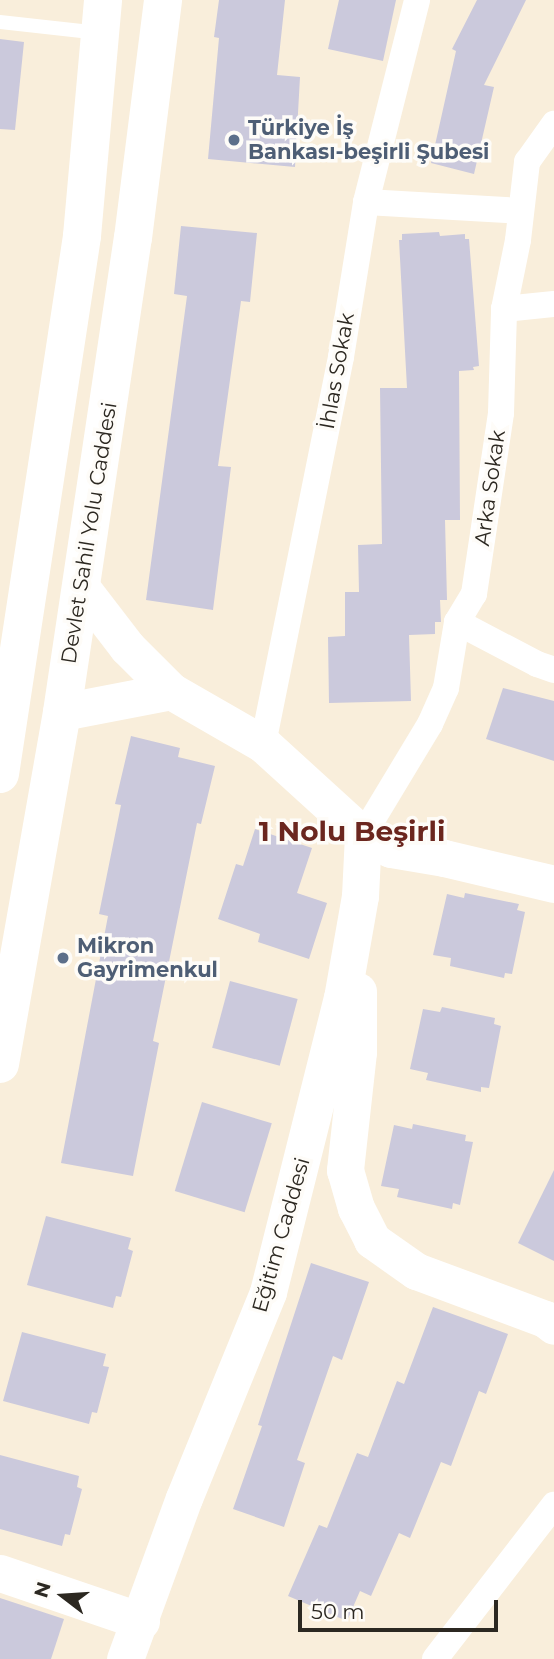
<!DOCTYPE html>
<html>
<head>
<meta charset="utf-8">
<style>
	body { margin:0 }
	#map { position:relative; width:554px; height:1659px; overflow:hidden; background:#f9eedb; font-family:Montserrat,sans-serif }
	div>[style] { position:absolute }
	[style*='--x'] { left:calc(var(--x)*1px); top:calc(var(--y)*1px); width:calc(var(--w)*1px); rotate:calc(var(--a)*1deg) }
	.building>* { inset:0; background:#cbc9dc; transform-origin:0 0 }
	.lane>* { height:14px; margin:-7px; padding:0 7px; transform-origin:7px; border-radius:7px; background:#fff }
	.street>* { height:26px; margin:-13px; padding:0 13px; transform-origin:13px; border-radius:13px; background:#fff }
	.secondary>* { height:37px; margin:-18.5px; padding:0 18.5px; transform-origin:18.5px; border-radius:18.5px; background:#fff }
	.primary>* { height:38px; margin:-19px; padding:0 19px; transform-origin:19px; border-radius:19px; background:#fff }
	.dots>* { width:19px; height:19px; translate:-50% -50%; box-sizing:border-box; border:4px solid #fefcf8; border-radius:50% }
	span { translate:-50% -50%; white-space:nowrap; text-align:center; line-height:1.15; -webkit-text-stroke:7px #fefcf8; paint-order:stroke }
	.service-label { font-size:21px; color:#4e5e75; font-weight:700 }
	.left { translate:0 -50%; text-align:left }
	.street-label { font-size:21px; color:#2c2821 }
	.district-label { font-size:28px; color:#6b261e; font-weight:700 }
	.north { position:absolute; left:28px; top:1561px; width:70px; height:70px; -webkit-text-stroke:5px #fefcf8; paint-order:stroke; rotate:287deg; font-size:19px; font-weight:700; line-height:28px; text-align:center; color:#2c2821 }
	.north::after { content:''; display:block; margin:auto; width:24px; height:32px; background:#2c2821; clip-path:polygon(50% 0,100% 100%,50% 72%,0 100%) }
	.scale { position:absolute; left:298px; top:1600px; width:200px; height:32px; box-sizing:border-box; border:4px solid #2c2821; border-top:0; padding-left:9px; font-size:21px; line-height:24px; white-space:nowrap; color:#2c2821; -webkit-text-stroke:5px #fefcf8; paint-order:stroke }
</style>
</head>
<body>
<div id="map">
	<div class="building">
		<div style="clip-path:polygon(219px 0,285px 0,277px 75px,300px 77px,295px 167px,208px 159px,219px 38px,214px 37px)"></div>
		<div style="clip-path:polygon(339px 0,396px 0,383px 61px,328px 49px)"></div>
		<div style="clip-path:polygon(477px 0,526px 0,484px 85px,494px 87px,474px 174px,431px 163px,456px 51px,452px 49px)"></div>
		<div style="clip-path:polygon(0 39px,24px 42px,15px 130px,0 129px)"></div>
		<div style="clip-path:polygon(181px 226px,257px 233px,250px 302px,241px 301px,218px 466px,231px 467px,213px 610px,146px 600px,187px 296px,174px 294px)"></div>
		<div style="clip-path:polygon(439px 232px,440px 236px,465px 234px,465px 239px,469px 239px,479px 366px,473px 367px,474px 370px,459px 371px,460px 520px,445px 520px,447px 600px,440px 600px,441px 622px,435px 622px,435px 634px,409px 635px,411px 701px,329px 703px,328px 637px,345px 636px,345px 592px,359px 592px,358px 545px,382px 544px,380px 388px,407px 388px,399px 240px,402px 240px,402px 234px)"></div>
		<div style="clip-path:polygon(503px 688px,554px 701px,554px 761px,486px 739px)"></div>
		<div style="clip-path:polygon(131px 736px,180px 748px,178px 757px,215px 766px,201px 824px,197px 823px,153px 1041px,159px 1043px,133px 1176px,61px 1163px,108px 916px,99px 914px,121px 805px,115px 804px)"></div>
		<div style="clip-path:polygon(255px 829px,312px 848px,297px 893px,327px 903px,309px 959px,258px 942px,260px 934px,218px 919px,236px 864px,243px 866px)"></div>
		<div style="clip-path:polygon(465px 893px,519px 904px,517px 910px,525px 912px,512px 974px,505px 973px,504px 978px,450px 966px,451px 958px,433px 955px,447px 894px,464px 898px)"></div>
		<div style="left:230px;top:981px;width:70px;height:69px;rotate:15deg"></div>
		<div style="clip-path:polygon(442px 1007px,495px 1018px,494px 1024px,501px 1026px,489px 1088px,481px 1087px,481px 1092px,426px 1080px,428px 1073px,410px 1069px,423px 1009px,440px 1012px)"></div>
		<div style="left:202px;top:1102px;width:73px;height:93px;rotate:17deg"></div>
		<div style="clip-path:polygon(413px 1124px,466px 1135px,465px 1141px,473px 1142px,460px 1205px,453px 1203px,452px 1209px,397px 1197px,399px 1189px,381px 1186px,394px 1125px,412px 1129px)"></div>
		<div style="clip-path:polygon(554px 1170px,554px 1261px,518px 1243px)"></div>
		<div style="clip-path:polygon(46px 1216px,131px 1238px,128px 1249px,133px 1251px,121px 1297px,116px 1296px,113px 1308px,27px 1285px)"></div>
		<div style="clip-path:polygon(311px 1263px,369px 1282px,342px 1360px,333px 1356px,297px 1460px,305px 1463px,284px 1527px,233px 1509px,262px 1426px,258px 1425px)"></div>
		<div style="clip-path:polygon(433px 1307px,508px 1334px,486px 1394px,479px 1391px,451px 1466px,441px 1462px,410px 1538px,399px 1533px,371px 1596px,360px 1591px,347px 1621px,288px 1596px,319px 1525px,327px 1528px,357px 1453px,368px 1457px,397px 1381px,404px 1384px)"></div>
		<div style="clip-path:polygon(22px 1332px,106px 1354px,103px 1366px,109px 1367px,97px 1413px,92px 1412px,89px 1424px,3px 1401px)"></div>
		<div style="clip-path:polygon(0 1455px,79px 1476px,77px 1487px,82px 1489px,70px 1535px,65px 1534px,62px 1546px,0 1529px)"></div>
		<div style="clip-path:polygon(0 1598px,64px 1619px,51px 1659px,0 1659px)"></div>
	</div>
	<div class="lane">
		<div style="--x:0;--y:22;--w:100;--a:6.3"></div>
	</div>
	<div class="street">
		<div style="--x:366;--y:202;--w:155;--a:3.3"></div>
		<div style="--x:504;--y:309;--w:50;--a:-5.7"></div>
		<div style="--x:457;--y:622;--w:90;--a:27.7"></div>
		<div style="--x:537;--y:664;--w:18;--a:19"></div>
		<div style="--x:263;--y:744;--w:395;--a:-78.6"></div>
		<div style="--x:341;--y:357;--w:157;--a:-80.8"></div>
		<div style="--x:366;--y:202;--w:208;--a:-75.8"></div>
		<div style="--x:363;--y:835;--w:130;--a:-58.9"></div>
		<div style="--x:430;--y:724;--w:39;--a:-66"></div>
		<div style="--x:446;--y:688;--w:67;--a:-80.5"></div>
		<div style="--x:457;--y:622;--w:33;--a:-59"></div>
		<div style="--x:474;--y:594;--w:183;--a:-81.5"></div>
		<div style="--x:501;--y:413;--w:104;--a:-88.3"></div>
		<div style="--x:504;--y:309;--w:70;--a:-78.5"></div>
		<div style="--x:518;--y:240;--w:79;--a:-83.4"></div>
		<div style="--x:527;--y:162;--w:47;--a:-54.6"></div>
		<div style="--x:435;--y:1659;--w:195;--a:-52.3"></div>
	</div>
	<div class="secondary">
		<div style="--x:81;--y:587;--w:76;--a:52.5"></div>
		<div style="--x:127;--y:647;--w:62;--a:45"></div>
		<div style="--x:171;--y:691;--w:106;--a:29.9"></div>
		<div style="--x:263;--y:744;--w:135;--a:42.3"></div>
		<div style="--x:363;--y:835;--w:31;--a:27"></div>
		<div style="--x:391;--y:849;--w:54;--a:9.6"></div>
		<div style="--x:444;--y:858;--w:113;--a:13.3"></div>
		<div style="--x:62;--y:712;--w:111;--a:-10.9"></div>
		<div style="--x:358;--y:991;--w:61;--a:90"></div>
		<div style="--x:358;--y:1052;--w:119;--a:96.3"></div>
		<div style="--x:345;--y:1170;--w:40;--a:74"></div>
		<div style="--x:356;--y:1208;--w:36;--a:63"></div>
		<div style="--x:372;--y:1240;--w:54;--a:35.2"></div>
		<div style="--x:416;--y:1271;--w:138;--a:20.4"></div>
		<div style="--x:545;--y:1319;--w:11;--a:38"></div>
		<div style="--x:0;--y:1573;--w:149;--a:18.8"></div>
		<div style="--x:125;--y:1659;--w:171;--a:-69.9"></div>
		<div style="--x:184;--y:1498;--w:222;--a:-67.8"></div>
		<div style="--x:268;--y:1292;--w:303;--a:-75.9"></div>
		<div style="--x:342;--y:998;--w:104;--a:-80"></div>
		<div style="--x:360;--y:896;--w:61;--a:-87.2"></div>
	</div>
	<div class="primary">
		<div style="--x:0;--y:774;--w:544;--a:-81.33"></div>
		<div style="--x:82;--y:236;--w:237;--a:-84.9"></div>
		<div style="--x:0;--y:1064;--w:357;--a:-80"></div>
		<div style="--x:62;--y:712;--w:479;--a:-81.5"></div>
		<div style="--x:133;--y:238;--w:240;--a:-82.8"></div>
	</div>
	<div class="dots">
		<div style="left:234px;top:140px;background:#5c6f8a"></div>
		<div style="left:63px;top:958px;background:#5c6f8a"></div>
	</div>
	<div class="service-label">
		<span class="left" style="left:248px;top:140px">Türkiye İş<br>Bankası-beşirli Şubesi</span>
		<span class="left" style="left:77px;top:958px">Mikron<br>Gayrimenkul</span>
	</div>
	<div class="street-label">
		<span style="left:337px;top:371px;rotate:-80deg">İhlas Sokak</span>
		<span style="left:490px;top:488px;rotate:-82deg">Arka Sokak</span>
		<span style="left:89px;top:533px;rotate:-81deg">Devlet Sahil Yolu Caddesi</span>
		<span style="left:281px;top:1235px;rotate:-74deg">Eğitim Caddesi</span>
	</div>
	<div class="district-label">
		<span style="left:352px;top:831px">1 Nolu Beşirli</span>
	</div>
	<div class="north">N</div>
	<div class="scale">50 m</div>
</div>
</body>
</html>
